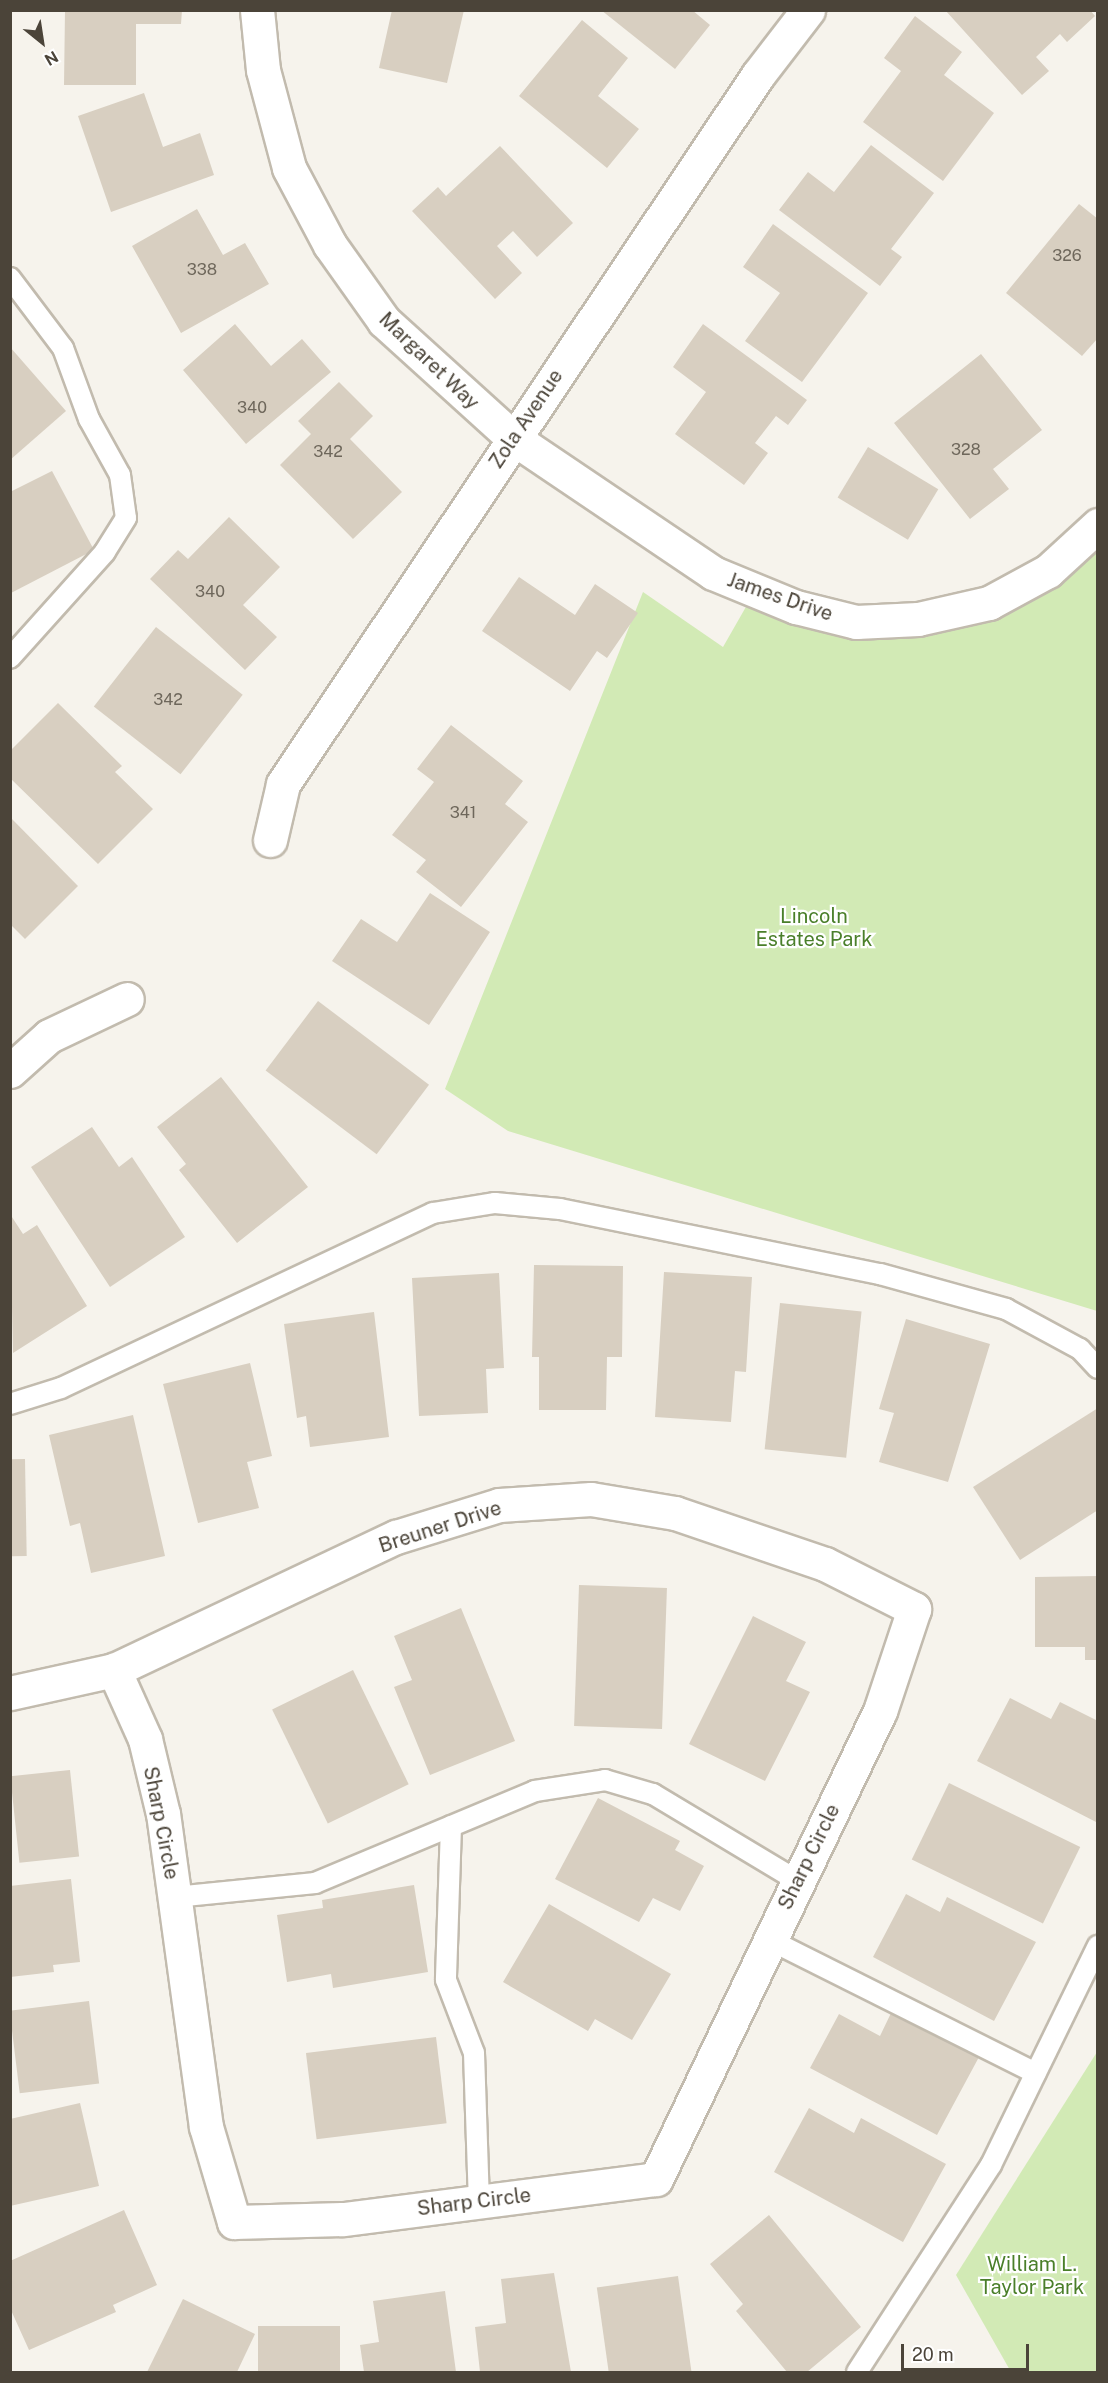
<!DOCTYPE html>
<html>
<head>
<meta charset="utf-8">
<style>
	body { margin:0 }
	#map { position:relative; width:1108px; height:2383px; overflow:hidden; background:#f6f3ec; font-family:"Public Sans",sans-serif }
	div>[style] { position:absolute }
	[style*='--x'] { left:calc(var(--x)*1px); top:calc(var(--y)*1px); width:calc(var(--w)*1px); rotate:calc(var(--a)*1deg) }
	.green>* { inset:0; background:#d2eab5 }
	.building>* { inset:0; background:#d8cfc1; transform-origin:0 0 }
	.roads { filter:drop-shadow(2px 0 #c2bbae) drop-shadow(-2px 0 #c2bbae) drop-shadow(0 2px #c2bbae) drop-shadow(0 -2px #c2bbae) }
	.lane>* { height:20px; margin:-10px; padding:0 10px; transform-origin:10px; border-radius:10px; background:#fff }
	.street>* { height:33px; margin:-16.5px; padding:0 16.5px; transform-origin:16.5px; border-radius:16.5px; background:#fff }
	span { translate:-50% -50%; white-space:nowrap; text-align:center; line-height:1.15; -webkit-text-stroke:4.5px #fff; paint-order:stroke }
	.number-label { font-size:16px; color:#6e675b }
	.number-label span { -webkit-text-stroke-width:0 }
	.street-label { font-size:20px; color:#4b4439 }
	.park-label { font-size:20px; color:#4a7f2a }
	.frame { position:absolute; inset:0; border:12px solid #4b4439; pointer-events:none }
	.north { position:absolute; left:12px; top:12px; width:60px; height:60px; -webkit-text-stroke:4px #fff; paint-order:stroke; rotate:150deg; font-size:16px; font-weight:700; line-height:24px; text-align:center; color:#4b4439 }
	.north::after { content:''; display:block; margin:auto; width:21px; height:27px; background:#4b4439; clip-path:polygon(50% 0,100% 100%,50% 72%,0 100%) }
	.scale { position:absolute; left:901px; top:2344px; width:128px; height:27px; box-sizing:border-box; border:3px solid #4b4439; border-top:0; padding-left:8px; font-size:18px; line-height:21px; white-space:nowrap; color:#4b4439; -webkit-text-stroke:4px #fff; paint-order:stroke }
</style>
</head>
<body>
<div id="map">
	<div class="green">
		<div style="clip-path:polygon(1097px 510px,1097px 1311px,508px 1131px,445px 1089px,643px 592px,723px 647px,755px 591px,872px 615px,993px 590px)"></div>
		<div style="clip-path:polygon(1097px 2052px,1097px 2372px,1011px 2372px,956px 2275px)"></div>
	</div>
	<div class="building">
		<div style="clip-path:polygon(65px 10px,182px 10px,181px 24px,136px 24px,136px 85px,64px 85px)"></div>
		<div style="clip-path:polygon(392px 10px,464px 10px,447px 83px,379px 68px)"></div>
		<div style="clip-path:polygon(601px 10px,692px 10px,710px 25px,675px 69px)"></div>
		<div style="clip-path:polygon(945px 10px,1090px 10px,1095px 16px,1067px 42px,1060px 34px,1036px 57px,1049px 71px,1022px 95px)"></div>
		<div style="clip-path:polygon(915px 16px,962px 52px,944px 75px,994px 113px,943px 181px,863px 122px,901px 71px,884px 58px)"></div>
		<div style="clip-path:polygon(582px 20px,628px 58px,598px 96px,639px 129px,607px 168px,519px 96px)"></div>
		<div style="clip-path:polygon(144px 93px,163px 147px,200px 133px,214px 175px,111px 212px,78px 116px)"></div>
		<div style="clip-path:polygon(871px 145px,934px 193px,891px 249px,902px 257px,880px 286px,779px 210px,808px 172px,834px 192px)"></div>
		<div style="clip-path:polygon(500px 146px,573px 223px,537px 257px,513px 231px,497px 246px,522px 273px,495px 299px,412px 211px,438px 187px,446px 196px)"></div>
		<div style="clip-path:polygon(1079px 204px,1098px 219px,1098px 338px,1082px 356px,1006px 293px)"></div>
		<div style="clip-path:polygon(197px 209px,223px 255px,245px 243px,269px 284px,181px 333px,132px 246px)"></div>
		<div style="clip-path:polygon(773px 224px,868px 293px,802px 382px,745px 341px,780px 293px,743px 267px)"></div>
		<div style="clip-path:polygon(235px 324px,271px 366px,302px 339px,331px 372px,246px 444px,183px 370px)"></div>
		<div style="clip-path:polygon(703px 324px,807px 400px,788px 425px,776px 416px,755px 443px,768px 453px,744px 485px,675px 434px,706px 392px,673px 367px)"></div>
		<div style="clip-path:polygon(10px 347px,66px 411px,10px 460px)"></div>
		<div style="clip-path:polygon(981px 354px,1042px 430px,993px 469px,1009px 489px,970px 519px,894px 423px)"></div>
		<div style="clip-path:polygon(339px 382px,373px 416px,350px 439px,402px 492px,353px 539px,280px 465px,311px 434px,298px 421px)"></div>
		<div style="left:868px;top:447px;width:82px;height:59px;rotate:31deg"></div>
		<div style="clip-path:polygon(52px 471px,94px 550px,11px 593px,10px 492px)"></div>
		<div style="clip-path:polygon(229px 517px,280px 567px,243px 605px,277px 637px,245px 670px,150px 579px,178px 550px,188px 559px)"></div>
		<div style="clip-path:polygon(519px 577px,575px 615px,595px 584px,638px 613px,607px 658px,597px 651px,570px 691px,482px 631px)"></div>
		<div style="left:156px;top:627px;width:110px;height:101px;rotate:38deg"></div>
		<div style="clip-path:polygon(58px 703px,122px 766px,115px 772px,153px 809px,98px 864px,10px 778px,10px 751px)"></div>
		<div style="clip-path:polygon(451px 725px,523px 781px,505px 804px,528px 822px,461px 907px,416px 872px,426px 860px,392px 835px,434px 782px,417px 769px)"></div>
		<div style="clip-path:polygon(10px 817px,78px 886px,25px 939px,10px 924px)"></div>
		<div style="clip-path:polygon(430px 893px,490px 932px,429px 1025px,332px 961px,361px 919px,397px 942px)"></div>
		<div style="left:318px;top:1001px;width:139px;height:87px;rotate:37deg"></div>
		<div style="clip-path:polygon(221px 1077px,308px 1187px,237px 1243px,179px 1170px,186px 1164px,157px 1127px)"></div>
		<div style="clip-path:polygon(92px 1127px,119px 1167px,132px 1157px,185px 1237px,110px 1287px,31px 1167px)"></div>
		<div style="clip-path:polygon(10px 1214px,23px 1234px,37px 1225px,87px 1306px,13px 1353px)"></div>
		<div style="clip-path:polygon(534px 1265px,623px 1266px,622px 1357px,607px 1357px,606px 1410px,539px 1410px,539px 1357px,532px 1357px)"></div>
		<div style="clip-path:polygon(664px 1272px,752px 1277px,746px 1372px,735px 1371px,731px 1422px,655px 1417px)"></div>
		<div style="clip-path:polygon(499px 1273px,504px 1368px,486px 1369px,488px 1413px,419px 1416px,412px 1278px)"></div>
		<div style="left:780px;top:1303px;width:82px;height:147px;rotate:6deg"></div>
		<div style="clip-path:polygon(374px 1312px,389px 1437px,310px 1447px,306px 1416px,297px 1418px,284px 1324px)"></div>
		<div style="clip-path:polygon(906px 1319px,990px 1344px,948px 1482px,879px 1462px,894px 1413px,879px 1409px)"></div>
		<div style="clip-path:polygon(250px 1363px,272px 1456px,247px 1462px,259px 1508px,198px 1523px,163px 1384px)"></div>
		<div style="clip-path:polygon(1098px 1408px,1098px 1510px,1020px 1560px,973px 1487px)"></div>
		<div style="clip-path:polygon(133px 1415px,165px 1556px,91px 1573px,80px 1523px,70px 1526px,49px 1435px)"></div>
		<div style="left:25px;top:1459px;width:97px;height:15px;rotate:89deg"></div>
		<div style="clip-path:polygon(1098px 1576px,1098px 1660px,1085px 1660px,1085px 1647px,1035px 1647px,1035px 1577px)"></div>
		<div style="left:579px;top:1585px;width:88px;height:141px;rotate:2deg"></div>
		<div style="clip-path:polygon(461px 1608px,515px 1741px,430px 1775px,394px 1687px,412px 1680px,394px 1636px)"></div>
		<div style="clip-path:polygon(753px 1616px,806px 1642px,786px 1681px,810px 1692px,765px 1781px,689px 1744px)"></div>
		<div style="left:353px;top:1670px;width:127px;height:90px;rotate:64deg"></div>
		<div style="clip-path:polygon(1010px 1698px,1051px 1719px,1060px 1702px,1098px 1721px,1098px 1823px,977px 1761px)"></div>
		<div style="left:70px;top:1770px;width:87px;height:60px;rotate:84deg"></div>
		<div style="left:949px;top:1783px;width:146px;height:85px;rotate:26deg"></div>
		<div style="clip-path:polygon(598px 1798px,680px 1841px,675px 1850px,704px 1866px,680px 1911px,653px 1898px,639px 1922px,555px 1879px)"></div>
		<div style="clip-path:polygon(71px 1879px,80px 1962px,53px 1965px,54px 1972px,10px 1977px,10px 1886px)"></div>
		<div style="clip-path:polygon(414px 1885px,428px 1972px,333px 1988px,331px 1974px,287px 1982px,277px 1915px,323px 1908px,322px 1900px)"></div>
		<div style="clip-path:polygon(906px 1894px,940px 1912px,947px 1897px,1036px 1942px,994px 2021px,873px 1957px)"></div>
		<div style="clip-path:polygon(549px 1904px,671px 1974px,632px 2040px,595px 2019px,588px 2031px,503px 1982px)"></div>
		<div style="left:89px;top:2001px;width:83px;height:80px;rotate:83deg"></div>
		<div style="clip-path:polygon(892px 2011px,979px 2057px,937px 2135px,810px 2068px,839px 2014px,880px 2036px)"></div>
		<div style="left:436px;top:2037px;width:87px;height:131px;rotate:83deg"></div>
		<div style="clip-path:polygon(80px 2103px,99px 2186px,10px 2206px,10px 2119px)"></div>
		<div style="clip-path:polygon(809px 2108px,854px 2133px,861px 2118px,946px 2164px,903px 2242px,774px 2172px)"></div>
		<div style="clip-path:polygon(124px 2210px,157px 2285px,113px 2305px,116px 2312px,29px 2350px,10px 2308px,10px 2261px)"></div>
		<div style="clip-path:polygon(769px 2215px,861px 2327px,807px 2372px,787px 2372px,736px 2311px,743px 2304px,710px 2264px)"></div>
		<div style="clip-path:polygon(554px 2273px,571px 2372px,480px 2372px,475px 2327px,506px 2323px,501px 2279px)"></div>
		<div style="left:678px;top:2276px;width:97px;height:82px;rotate:82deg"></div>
		<div style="clip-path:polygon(445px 2291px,456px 2372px,364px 2372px,360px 2345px,379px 2342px,373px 2301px)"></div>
		<div style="clip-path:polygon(183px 2299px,255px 2334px,237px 2372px,147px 2372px)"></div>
		<div style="left:258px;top:2326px;width:82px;height:46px"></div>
	</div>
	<div class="roads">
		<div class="lane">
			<div style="--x:10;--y:278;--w:88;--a:52.9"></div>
			<div style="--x:63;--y:348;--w:76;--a:69.9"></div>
			<div style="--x:89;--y:419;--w:64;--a:61"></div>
			<div style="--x:120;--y:475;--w:43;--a:82.1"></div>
			<div style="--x:126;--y:518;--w:40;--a:122"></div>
			<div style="--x:105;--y:552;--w:142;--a:131.9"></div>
			<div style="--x:10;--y:1404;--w:53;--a:-17.4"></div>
			<div style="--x:61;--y:1388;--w:411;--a:-25.2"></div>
			<div style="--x:433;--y:1213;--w:63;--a:-9.2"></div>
			<div style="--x:495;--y:1203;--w:65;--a:5.3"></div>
			<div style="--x:560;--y:1209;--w:327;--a:11.5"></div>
			<div style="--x:880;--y:1274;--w:131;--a:15.5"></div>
			<div style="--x:1006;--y:1309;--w:84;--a:28.4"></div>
			<div style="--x:1080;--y:1349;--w:26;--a:47"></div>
			<div style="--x:451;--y:1826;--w:154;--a:91.9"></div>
			<div style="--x:446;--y:1980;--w:78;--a:69"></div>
			<div style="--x:474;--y:2053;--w:148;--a:88.1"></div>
			<div style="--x:175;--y:1897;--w:141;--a:-5.7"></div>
			<div style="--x:315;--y:1883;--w:238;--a:-22.7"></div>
			<div style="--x:535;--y:1791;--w:71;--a:-8.9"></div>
			<div style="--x:605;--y:1780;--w:50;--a:16.3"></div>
			<div style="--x:653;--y:1794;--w:169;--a:31"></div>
			<div style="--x:770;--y:1940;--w:297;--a:26.6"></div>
			<div style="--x:857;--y:2372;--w:247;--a:-57.1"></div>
			<div style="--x:991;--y:2165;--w:244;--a:-64"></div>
		</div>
		<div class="street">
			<div style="--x:257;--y:10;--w:60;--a:84.3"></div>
			<div style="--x:263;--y:70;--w:101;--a:75.1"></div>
			<div style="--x:289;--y:168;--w:87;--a:62"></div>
			<div style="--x:330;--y:245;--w:93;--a:54.6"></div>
			<div style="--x:384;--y:321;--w:174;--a:42.2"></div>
			<div style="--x:513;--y:438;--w:241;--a:34"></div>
			<div style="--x:713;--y:573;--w:90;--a:22.3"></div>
			<div style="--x:796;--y:607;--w:62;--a:14"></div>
			<div style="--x:856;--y:622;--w:62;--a:-2.8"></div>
			<div style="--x:918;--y:619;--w:73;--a:-12.7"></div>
			<div style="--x:989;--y:603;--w:67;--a:-28.5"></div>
			<div style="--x:1048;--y:571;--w:68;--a:-42.6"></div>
			<div style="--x:270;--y:840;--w:57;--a:-76.9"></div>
			<div style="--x:283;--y:784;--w:853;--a:-56.18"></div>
			<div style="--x:758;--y:75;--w:82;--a:-52.4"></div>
			<div style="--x:10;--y:1071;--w:52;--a:-41.9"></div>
			<div style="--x:49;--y:1036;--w:86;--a:-25.4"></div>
			<div style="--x:10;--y:1693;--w:107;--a:-12.5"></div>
			<div style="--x:114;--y:1670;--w:312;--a:-25.3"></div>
			<div style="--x:396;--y:1537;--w:108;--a:-17.3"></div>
			<div style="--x:499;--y:1505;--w:92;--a:-3.7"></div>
			<div style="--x:591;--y:1499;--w:85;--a:9.5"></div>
			<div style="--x:675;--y:1513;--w:158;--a:18.8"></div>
			<div style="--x:825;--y:1564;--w:100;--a:26.8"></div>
			<div style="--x:914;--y:1609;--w:108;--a:108.4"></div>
			<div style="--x:880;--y:1711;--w:519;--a:115.58"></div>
			<div style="--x:656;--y:2179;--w:317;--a:172.7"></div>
			<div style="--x:342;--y:2219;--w:108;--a:178.4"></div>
			<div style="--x:234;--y:2222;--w:99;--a:-106.4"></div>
			<div style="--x:206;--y:2127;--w:316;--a:-97.8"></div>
			<div style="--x:163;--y:1814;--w:77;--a:-103.5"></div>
			<div style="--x:145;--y:1739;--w:76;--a:-114.2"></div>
		</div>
	</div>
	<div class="number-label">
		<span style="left:1067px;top:256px">326</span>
		<span style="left:202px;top:270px">338</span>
		<span style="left:252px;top:408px">340</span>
		<span style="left:966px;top:450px">328</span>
		<span style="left:328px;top:452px">342</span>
		<span style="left:210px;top:592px">340</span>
		<span style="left:168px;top:700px">342</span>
		<span style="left:463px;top:813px">341</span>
	</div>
	<div class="street-label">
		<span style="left:429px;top:361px;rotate:44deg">Margaret Way</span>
		<span style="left:526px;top:419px;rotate:-56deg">Zola Avenue</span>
		<span style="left:780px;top:597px;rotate:19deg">James Drive</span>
		<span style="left:440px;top:1527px;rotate:-18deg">Breuner Drive</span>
		<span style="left:161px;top:1823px;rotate:79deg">Sharp Circle</span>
		<span style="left:809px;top:1857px;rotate:-64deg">Sharp Circle</span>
		<span style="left:474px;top:2202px;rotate:-7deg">Sharp Circle</span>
	</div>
	<div class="park-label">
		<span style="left:814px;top:928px">Lincoln<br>Estates Park</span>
		<span style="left:1032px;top:2276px">William L.<br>Taylor Park</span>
	</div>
	<div class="frame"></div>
	<div class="north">N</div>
	<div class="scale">20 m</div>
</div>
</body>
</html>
